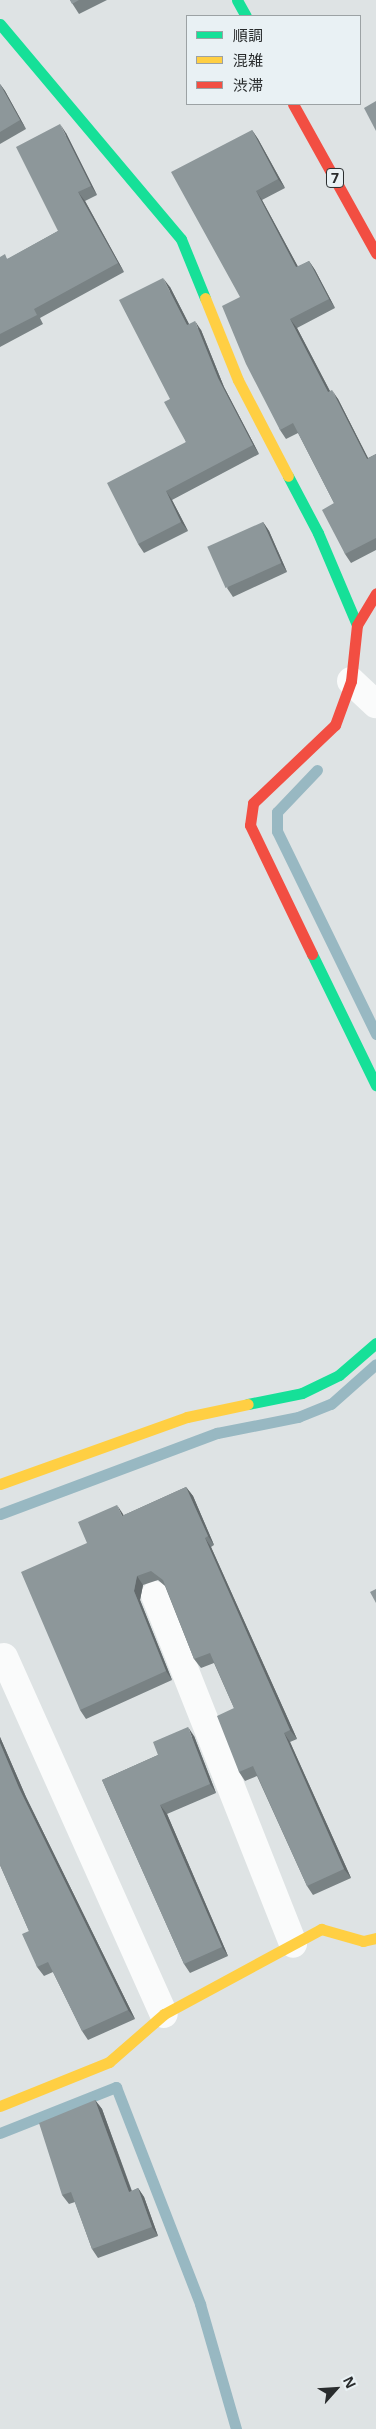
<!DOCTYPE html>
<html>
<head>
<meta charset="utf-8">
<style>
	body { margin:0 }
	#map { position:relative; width:376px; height:2429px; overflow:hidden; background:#dee3e4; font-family:"Noto Sans","Noto Sans JP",sans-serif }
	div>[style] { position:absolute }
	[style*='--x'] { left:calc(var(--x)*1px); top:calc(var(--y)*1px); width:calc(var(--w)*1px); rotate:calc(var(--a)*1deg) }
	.stream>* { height:11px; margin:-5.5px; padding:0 5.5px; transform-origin:5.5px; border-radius:5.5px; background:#98b8c2 }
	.street>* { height:28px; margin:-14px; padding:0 14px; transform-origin:14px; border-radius:14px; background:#fafbfb }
	.fast>* { height:11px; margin:-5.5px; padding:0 5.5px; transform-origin:5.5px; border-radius:5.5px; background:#16e098 }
	.slow>* { height:11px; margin:-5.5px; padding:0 5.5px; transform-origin:5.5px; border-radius:5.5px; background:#ffcf43 }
	.jam>* { height:11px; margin:-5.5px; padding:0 5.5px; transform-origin:5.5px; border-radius:5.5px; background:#f24e42 }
	.wall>* { inset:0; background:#798284 }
	.shaded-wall>* { inset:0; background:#636a6c }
	.building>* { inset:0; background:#8d979a; transform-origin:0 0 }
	span { translate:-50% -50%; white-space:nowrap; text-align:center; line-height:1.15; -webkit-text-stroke:5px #e9f1f4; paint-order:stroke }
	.shield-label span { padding:1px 4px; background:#e9f1f4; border:1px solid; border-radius:4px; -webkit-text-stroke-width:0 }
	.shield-label { font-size:14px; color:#292c2d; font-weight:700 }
	.legend { position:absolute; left:186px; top:15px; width:175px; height:90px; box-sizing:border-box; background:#e9f1f4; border:1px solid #9ca2a4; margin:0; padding:6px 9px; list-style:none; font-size:15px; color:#292c2d }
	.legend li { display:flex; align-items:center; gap:10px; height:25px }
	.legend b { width:25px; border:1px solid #9ca2a4 }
	.north { position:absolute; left:311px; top:2364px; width:50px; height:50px; -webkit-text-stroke:4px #e9f1f4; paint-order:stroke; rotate:64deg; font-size:14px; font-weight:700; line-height:20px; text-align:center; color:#292c2d }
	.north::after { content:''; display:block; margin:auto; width:18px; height:22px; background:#292c2d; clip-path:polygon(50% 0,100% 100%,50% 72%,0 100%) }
</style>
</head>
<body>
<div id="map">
	<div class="stream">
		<div style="--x:317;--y:770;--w:58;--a:133.6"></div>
		<div style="--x:277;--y:812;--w:19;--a:90"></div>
		<div style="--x:277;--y:831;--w:226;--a:64"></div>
		<div style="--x:0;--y:1514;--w:232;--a:-20.5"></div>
		<div style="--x:217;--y:1433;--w:83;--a:-11.2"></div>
		<div style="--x:298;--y:1417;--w:35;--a:-22"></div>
		<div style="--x:331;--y:1404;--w:60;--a:-41.6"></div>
		<div style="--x:0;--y:2133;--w:125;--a:-21.6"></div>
		<div style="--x:116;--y:2087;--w:233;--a:68.8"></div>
		<div style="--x:200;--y:2304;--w:130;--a:73.9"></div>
	</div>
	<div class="street">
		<div style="--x:351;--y:681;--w:34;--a:43"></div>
		<div style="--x:155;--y:1595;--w:375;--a:68.4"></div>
		<div style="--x:4;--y:1657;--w:391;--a:65.9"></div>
	</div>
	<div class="fast">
		<div style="--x:237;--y:0;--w:18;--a:61"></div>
		<div style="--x:0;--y:24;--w:281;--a:49.9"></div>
		<div style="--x:181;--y:239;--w:64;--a:67.9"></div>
		<div style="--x:288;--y:476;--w:64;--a:62.2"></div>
		<div style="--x:318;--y:533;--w:100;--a:67"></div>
		<div style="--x:312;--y:954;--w:146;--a:64"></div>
		<div style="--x:248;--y:1404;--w:55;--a:-11.5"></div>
		<div style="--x:302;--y:1393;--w:41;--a:-25.9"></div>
		<div style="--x:339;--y:1375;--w:49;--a:-40.9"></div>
	</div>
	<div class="slow">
		<div style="--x:205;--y:298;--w:88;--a:68.1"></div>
		<div style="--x:238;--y:380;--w:108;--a:62.5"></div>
		<div style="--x:0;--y:1484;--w:199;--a:-19.7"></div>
		<div style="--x:187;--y:1417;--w:62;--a:-12"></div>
		<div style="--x:0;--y:2106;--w:118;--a:-22"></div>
		<div style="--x:109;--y:2062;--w:73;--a:-41.1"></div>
		<div style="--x:164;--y:2014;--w:179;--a:-28.4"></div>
		<div style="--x:321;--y:1929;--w:44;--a:15.9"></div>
		<div style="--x:363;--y:1941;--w:13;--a:-13"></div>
	</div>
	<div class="jam">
		<div style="--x:293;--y:104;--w:171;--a:60.9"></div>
		<div style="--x:312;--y:954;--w:143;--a:-115.7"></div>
		<div style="--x:250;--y:825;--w:22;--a:-82"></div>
		<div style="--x:253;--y:803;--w:113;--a:-43.6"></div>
		<div style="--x:335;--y:725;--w:47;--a:-70"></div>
		<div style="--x:351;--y:681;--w:56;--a:-83.9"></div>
		<div style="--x:357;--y:625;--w:37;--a:-59"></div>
	</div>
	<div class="wall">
		<div style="clip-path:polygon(70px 0,107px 0,79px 14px)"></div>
		<div style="clip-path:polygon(0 84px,5px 91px,26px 129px,0 144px)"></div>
		<div style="clip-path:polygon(252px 130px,258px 139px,285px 188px,262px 200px,298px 267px,309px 261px,315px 270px,335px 308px,297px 328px,330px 391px,338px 399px,368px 458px,376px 454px,376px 550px,351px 563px,345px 554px,334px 503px,298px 433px,286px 439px,280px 430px,240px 297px)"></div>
		<div style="clip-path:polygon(66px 133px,97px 195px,85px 201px,124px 272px,40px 318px,43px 324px,0 347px,0 257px,8px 259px,58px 231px)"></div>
		<div style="clip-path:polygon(170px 287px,189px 324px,201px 330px,224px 387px,259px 454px,172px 500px,188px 531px,144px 553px,138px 544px,186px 442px,170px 399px)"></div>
		<div style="clip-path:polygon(263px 522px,269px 531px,287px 572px,233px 597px,227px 588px)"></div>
		<div style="clip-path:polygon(186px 1487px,193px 1496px,214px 1545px,211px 1547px,297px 1739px,290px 1742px,351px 1878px,313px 1895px,307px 1886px,257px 1776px,245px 1781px,239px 1772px,234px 1708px,214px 1663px,201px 1668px,194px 1659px,165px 1586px,158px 1580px,143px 1585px,140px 1600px,172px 1680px,86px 1719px,80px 1710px,124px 1515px)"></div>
		<div style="clip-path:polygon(194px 1736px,216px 1793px,167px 1814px,228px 1956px,190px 1973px,184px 1964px,102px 1780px,158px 1755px)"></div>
		<div style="clip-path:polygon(0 1737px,26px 1797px,135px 2019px,88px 2040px,82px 2031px,53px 1972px,44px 1976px,37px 1967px,29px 1931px,0 1865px)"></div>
		<div style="clip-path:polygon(95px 2100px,102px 2109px,132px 2191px,138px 2188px,144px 2197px,158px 2236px,98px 2258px,92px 2249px,75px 2202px,69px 2204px,62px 2195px)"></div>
	</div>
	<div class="shaded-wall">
		<div style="clip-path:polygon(0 84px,5px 91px,26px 129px,20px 120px)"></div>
		<div style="clip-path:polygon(60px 124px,66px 133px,97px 195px,91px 186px)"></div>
		<div style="clip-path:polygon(252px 130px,258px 139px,285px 188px,278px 179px)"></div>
		<div style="clip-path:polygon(256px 191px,262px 200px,303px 276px,296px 267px)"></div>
		<div style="clip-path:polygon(78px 192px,85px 201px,124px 272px,118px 263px)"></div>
		<div style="clip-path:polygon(309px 261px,315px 270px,335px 308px,329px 299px)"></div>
		<div style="clip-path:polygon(163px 278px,170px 287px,194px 334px,187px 325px)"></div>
		<div style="clip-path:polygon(290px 319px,297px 328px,335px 401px,328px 392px)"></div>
		<div style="clip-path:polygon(195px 321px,201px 330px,224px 387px,259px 454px,253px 445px,218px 378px)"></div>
		<div style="clip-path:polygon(332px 390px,338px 399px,373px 468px,367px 459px)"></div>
		<div style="clip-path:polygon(166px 491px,172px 500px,188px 531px,181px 522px)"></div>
		<div style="clip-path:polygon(263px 522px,269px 531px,287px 572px,281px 563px)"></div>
		<div style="clip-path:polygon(186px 1487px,193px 1496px,214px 1545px,208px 1536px)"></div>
		<div style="clip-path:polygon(117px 1505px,123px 1514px,128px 1525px,122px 1516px)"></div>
		<div style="clip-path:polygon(205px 1538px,211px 1547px,297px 1739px,290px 1730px)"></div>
		<div style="clip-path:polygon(137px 1576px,143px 1585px,140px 1600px,172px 1680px,166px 1671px,134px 1591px)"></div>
		<div style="clip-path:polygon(188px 1727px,194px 1736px,216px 1793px,210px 1784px)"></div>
		<div style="clip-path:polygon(284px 1733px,290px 1742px,351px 1878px,344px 1869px)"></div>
		<div style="clip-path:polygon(0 1737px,26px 1797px,135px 2019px,128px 2010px,19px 1788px,0 1743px)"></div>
		<div style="clip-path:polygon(160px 1805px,167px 1814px,228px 1956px,222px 1947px)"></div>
		<div style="clip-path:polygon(95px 2100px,102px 2109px,135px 2201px,129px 2192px)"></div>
		<div style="clip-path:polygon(138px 2188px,144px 2197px,158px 2236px,152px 2227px)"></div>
	</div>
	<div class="building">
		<div style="clip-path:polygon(70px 0,79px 0,72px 4px)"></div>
		<div style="clip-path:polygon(0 84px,20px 120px,0 132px)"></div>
		<div style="clip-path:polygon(376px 101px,376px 131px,364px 108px)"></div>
		<div style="clip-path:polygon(60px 124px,91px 186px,78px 192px,118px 263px,34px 309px,37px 315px,0 334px,0 257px,5px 254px,7px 259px,58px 231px,16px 147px)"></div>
		<div style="clip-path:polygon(252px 130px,278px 179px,256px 191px,296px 267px,309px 261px,329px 299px,290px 319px,328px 392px,332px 390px,367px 459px,376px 454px,376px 538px,345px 554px,322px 510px,334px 503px,293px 423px,280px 430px,246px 364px,222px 306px,240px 297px,171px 172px)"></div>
		<div style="clip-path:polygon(163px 278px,187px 325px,195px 321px,218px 378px,253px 445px,166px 491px,181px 522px,138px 544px,107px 483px,186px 442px,164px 402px,170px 399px,119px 300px)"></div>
		<div style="left:263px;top:522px;width:45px;height:61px;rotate:66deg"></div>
		<div style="clip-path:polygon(186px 1487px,208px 1536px,205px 1538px,290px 1730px,284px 1733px,344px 1869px,307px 1886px,253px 1766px,239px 1772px,217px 1716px,234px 1708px,210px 1653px,194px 1659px,163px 1580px,151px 1571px,137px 1576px,134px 1591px,166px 1671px,80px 1710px,21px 1572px,87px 1543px,78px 1522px,117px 1505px,122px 1516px)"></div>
		<div style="clip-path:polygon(376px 1589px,376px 1603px,370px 1592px)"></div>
		<div style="clip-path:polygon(188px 1727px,210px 1784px,160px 1805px,222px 1947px,184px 1964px,102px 1780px,158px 1755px,153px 1742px)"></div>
		<div style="clip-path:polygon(0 1743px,19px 1788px,128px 2010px,82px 2031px,48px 1962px,37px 1967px,22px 1934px,29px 1931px,0 1865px)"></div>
		<div style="clip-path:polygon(95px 2100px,129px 2192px,138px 2188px,152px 2227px,92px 2249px,71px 2192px,62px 2195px,39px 2123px)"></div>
	</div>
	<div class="shield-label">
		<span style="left:335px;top:178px">7</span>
	</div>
	<ul class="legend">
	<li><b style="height:6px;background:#16e098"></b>順調</li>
	<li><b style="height:6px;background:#ffcf43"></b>混雑</li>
	<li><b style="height:6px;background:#f24e42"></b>渋滞</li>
	</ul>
	<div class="north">N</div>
</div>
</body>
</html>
